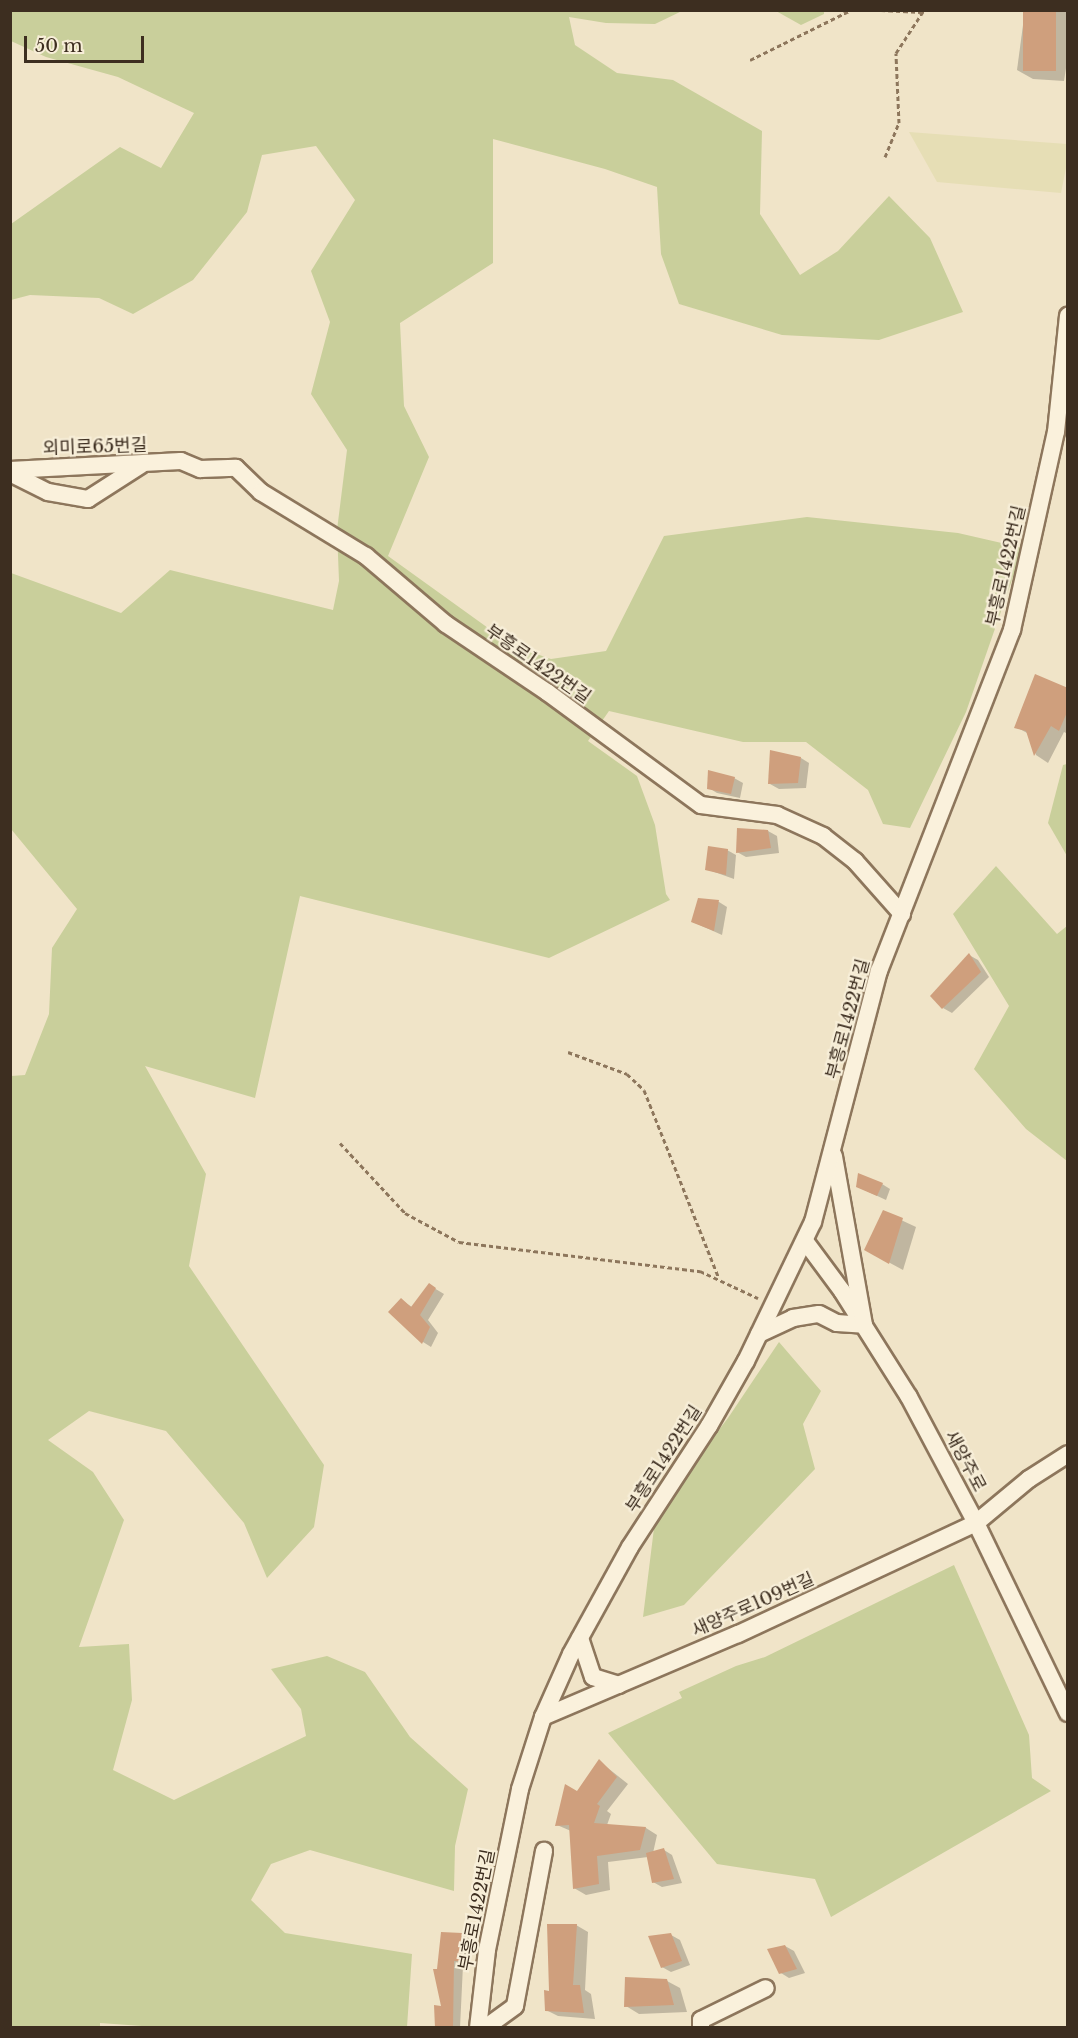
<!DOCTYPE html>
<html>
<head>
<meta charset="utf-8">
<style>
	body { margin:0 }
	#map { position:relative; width:1078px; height:2038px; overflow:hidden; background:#f0e4c8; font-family:"Libre Baskerville","Noto Sans KR",serif }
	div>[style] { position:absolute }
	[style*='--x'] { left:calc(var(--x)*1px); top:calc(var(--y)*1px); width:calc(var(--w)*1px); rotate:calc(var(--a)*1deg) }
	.farmland>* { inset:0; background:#e6deb5 }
	.green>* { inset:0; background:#c9cf9b }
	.shadow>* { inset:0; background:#0003 }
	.building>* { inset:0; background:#cf9f7d; transform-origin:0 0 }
	.path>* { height:3px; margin-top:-1.5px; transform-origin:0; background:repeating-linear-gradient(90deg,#8d765c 0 4.5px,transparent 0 7.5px) }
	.roads { filter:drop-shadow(2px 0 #8d765c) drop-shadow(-2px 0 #8d765c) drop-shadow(0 2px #8d765c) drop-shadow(0 -2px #8d765c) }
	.minor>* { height:16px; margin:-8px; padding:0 8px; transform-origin:8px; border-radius:8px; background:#faf1dc }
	span { translate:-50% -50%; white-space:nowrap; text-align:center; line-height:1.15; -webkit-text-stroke:4.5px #f7eed8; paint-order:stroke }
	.street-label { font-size:18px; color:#3d2e20 }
	.frame { position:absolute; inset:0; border:12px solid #3d2e20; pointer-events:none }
	.scale { position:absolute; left:24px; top:36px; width:120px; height:27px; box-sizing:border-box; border:3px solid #3d2e20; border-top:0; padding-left:8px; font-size:18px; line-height:21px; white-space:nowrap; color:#3d2e20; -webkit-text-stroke:4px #f7eed8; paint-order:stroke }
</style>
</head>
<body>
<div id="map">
	<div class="farmland">
		<div style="clip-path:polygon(909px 132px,1067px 144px,1067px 163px,1061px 193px,937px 182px)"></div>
	</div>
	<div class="green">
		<div style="clip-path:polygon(11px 11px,682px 11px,655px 24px,606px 23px,569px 17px,575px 45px,617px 73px,673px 80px,762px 131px,760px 214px,800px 275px,838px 251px,889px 196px,930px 238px,963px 312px,879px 340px,782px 335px,679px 304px,661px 254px,657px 187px,605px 169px,493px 139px,493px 263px,400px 323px,404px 406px,429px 457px,388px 556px,513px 646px,551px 659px,606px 651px,664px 536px,807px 517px,958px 533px,1023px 548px,966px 712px,910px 828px,883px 824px,868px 790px,806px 742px,743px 742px,609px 711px,588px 741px,637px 776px,655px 825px,666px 894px,670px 900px,549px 958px,300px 896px,255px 1098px,145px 1066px,206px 1174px,189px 1266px,324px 1465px,314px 1527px,267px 1578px,244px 1523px,166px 1431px,89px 1411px,48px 1440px,93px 1472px,124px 1520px,79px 1647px,129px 1644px,132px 1700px,113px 1770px,174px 1800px,306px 1736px,301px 1709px,271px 1669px,327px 1656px,365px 1672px,410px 1737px,468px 1789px,455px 1846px,454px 1891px,310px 1850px,271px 1864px,251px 1900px,285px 1933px,412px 1954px,407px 2027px,170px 2028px,100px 2023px,100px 2028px,11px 2027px,11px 1076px,25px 1075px,49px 1014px,52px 948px,77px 909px,11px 829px,11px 573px,121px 613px,170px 570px,333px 610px,339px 581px,337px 530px,347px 450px,311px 394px,330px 322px,311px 271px,355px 200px,316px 146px,262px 155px,247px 212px,193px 280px,133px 314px,99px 298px,30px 295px,11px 300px,11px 224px,120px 147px,161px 168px,194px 113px,118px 77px,46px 57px,11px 41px)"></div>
		<div style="clip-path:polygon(776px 11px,824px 11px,824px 14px,801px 25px)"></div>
		<div style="clip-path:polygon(1067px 764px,1068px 764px,1067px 856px,1048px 823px,1063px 765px)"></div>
		<div style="clip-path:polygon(996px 866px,1057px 934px,1067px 926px,1067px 1161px,1026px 1129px,974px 1069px,1009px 1006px,953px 914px)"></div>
		<div style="clip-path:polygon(779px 1342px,821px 1391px,803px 1424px,815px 1469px,684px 1605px,643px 1617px,656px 1512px,728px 1418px)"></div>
		<div style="clip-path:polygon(954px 1565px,1029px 1735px,1032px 1778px,1051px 1791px,831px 1917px,815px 1879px,717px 1864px,608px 1733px,682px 1698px,679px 1692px,736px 1666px,765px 1657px)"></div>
	</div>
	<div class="shadow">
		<div style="clip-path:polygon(1025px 10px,1068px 10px,1068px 55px,1064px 81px,1033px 79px,1017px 70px)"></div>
		<div style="clip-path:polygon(1068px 690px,1068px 734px,1064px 732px,1048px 763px,1036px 755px,1029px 734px,1016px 727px)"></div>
		<div style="clip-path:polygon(801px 758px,809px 763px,806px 788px,779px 789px,770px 784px)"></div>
		<div style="clip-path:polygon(734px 778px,743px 783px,740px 798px,717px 793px,709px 788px)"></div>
		<div style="clip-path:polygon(768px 831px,777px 836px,779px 853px,746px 857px,737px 852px)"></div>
		<div style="clip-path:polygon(727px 850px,736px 855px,734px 879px,706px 869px)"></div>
		<div style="clip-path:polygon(699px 900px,719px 902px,727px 907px,722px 935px,693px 922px)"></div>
		<div style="clip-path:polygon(969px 955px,978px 960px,989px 977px,952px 1013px,943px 1008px)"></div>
		<div style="clip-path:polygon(882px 1184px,890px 1189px,886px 1200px,858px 1187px)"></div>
		<div style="clip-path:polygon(884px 1212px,916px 1227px,903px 1270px,866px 1250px)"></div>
		<div style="clip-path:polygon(429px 1285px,444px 1294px,428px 1320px,438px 1333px,431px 1347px,423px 1342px,401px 1300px,412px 1307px)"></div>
		<div style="clip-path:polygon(599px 1761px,628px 1784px,607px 1811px,611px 1814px,607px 1825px,646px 1828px,657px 1835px,653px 1853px,664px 1850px,672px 1855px,682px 1883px,662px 1887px,653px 1882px,648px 1857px,608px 1862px,610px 1890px,586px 1895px,574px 1888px,571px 1831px,557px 1825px)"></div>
		<div style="clip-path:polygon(576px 1925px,588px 1932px,585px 1990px,591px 1994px,595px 2019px,558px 2016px,546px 2010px)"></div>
		<div style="clip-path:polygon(461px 1934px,470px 1939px,468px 1965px,463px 1965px,460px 2028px,437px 2028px,443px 2008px,438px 1970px)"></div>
		<div style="clip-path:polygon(671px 1935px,680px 1940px,690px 1965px,671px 1972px,662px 1967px)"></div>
		<div style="clip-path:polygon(785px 1946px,794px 1951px,805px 1973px,789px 1978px,781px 1973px)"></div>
		<div style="clip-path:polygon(667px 1981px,680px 1988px,687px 2012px,639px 2014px,626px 2006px)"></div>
	</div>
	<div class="building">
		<div style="left:1023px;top:10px;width:33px;height:61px"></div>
		<div style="clip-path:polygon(1035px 674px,1068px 688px,1068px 710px,1059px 731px,1051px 726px,1034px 756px,1026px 731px,1014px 728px)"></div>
		<div style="clip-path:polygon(770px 750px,801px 757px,798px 783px,768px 784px)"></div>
		<div style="clip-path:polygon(708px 770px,735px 777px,731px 794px,707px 789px)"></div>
		<div style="clip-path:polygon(737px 828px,768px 830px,771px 848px,736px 853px)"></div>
		<div style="clip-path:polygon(708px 846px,728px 849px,726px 875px,705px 870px)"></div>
		<div style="clip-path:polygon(698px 898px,719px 900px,714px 931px,691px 922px)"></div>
		<div style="clip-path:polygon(969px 953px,981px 972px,942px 1009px,930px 996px)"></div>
		<div style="clip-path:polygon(858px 1173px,883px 1183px,877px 1196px,856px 1187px)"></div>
		<div style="clip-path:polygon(883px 1210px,903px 1218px,889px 1264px,864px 1250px)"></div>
		<div style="clip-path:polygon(429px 1283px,436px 1288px,420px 1315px,430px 1327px,422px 1344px,388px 1312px,401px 1298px,411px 1307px)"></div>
		<div style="clip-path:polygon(599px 1759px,617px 1777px,597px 1804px,600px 1806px,594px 1823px,646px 1827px,640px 1850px,597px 1856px,599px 1884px,573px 1889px,569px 1825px,555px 1826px,565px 1784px,577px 1791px)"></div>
		<div style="clip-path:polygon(664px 1848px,674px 1879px,652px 1883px,646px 1853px)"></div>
		<div style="clip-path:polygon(547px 1924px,577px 1924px,573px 1985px,580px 1985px,584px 2013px,545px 2011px,544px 1990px,549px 1991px)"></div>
		<div style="clip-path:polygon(441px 1932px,462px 1933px,460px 1961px,454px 1961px,453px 2028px,435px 2028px,434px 2005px,441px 2006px,433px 1969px,437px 1969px)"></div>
		<div style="clip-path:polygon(671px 1933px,682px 1961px,661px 1968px,648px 1936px)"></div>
		<div style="clip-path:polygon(785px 1945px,797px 1969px,779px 1974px,767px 1949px)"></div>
		<div style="clip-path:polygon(625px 1977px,667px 1979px,674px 2005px,624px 2007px)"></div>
	</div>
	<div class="path">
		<div style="--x:881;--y:10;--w:40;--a:2.9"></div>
		<div style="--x:750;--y:60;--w:113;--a:-26.3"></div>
		<div style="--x:885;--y:157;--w:37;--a:-68"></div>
		<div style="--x:899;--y:123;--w:70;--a:-92.5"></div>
		<div style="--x:896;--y:53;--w:51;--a:-56.9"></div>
		<div style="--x:568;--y:1052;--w:63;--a:20.4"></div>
		<div style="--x:627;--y:1074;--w:23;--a:43"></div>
		<div style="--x:644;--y:1090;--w:202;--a:68.3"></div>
		<div style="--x:340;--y:1143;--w:96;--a:47.1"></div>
		<div style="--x:405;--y:1213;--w:61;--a:28.2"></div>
		<div style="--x:459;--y:1242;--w:243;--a:6.9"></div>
		<div style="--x:700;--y:1271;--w:64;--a:25"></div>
	</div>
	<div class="roads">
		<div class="minor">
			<div style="--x:10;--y:470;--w:171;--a:-3"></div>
			<div style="--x:181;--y:461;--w:21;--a:23"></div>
			<div style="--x:200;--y:469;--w:36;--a:-2"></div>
			<div style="--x:236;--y:468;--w:35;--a:44"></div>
			<div style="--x:261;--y:492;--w:123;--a:31.4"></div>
			<div style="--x:366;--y:556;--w:105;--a:40.4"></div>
			<div style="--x:446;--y:624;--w:122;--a:34"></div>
			<div style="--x:547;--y:692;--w:191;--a:36.3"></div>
			<div style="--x:701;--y:805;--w:77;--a:7.5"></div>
			<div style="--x:777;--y:815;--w:51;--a:24.5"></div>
			<div style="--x:823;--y:836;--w:41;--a:38"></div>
			<div style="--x:855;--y:861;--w:71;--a:48.4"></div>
			<div style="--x:10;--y:473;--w:42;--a:26.6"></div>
			<div style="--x:48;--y:492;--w:41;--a:9.9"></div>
			<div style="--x:88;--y:499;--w:63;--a:-32.7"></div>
			<div style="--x:805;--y:1241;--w:62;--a:53.5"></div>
			<div style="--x:842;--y:1291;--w:125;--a:57.7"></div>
			<div style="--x:909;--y:1397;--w:143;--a:62"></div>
			<div style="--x:976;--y:1523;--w:211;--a:64.2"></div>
			<div style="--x:759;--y:1334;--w:38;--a:-25"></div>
			<div style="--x:793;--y:1318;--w:26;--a:-9"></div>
			<div style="--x:819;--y:1314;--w:20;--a:27"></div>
			<div style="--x:837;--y:1323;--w:27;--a:4"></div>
			<div style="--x:864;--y:1325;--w:172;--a:-100.1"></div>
			<div style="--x:580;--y:1638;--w:41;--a:71.6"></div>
			<div style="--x:593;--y:1677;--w:27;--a:17"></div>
			<div style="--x:543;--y:1717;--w:212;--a:-23.1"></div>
			<div style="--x:738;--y:1634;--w:263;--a:-25"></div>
			<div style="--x:976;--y:1523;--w:69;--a:-39.7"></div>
			<div style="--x:1029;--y:1479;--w:46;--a:-32.7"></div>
			<div style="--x:478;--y:2028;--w:79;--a:-83.4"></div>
			<div style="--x:487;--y:1950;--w:164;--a:-78.4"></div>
			<div style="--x:520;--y:1789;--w:76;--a:-72.3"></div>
			<div style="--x:543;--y:1717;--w:69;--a:-66"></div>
			<div style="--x:571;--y:1654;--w:122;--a:-61.1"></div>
			<div style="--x:630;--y:1547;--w:145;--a:-56.9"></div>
			<div style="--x:709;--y:1426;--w:75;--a:-60.4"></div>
			<div style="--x:746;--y:1361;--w:154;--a:-64.3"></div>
			<div style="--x:813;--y:1222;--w:260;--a:-75.3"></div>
			<div style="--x:879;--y:971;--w:366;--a:-68.7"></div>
			<div style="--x:1012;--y:630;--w:203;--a:-77.5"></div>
			<div style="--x:1056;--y:432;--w:117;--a:-84.1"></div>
			<div style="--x:485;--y:2028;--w:37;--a:-36"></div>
			<div style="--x:515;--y:2006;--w:158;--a:-79.4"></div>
			<div style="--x:701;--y:2028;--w:8;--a:-90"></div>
			<div style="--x:701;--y:2020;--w:72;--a:-26.2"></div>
		</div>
	</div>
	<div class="street-label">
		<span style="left:95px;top:447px;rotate:-2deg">외미로65번길</span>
		<span style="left:1006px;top:566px;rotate:-77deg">부흥로1422번길</span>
		<span style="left:538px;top:664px;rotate:35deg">부흥로1422번길</span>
		<span style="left:848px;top:1019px;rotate:-75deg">부흥로1422번길</span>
		<span style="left:664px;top:1459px;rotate:-57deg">부흥로1422번길</span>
		<span style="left:965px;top:1461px;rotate:62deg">새양주로</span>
		<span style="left:753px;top:1605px;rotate:-24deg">새양주로109번길</span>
		<span style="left:477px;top:1910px;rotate:-79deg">부흥로1422번길</span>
	</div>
	<div class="frame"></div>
	<div class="scale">50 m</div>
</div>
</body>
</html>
